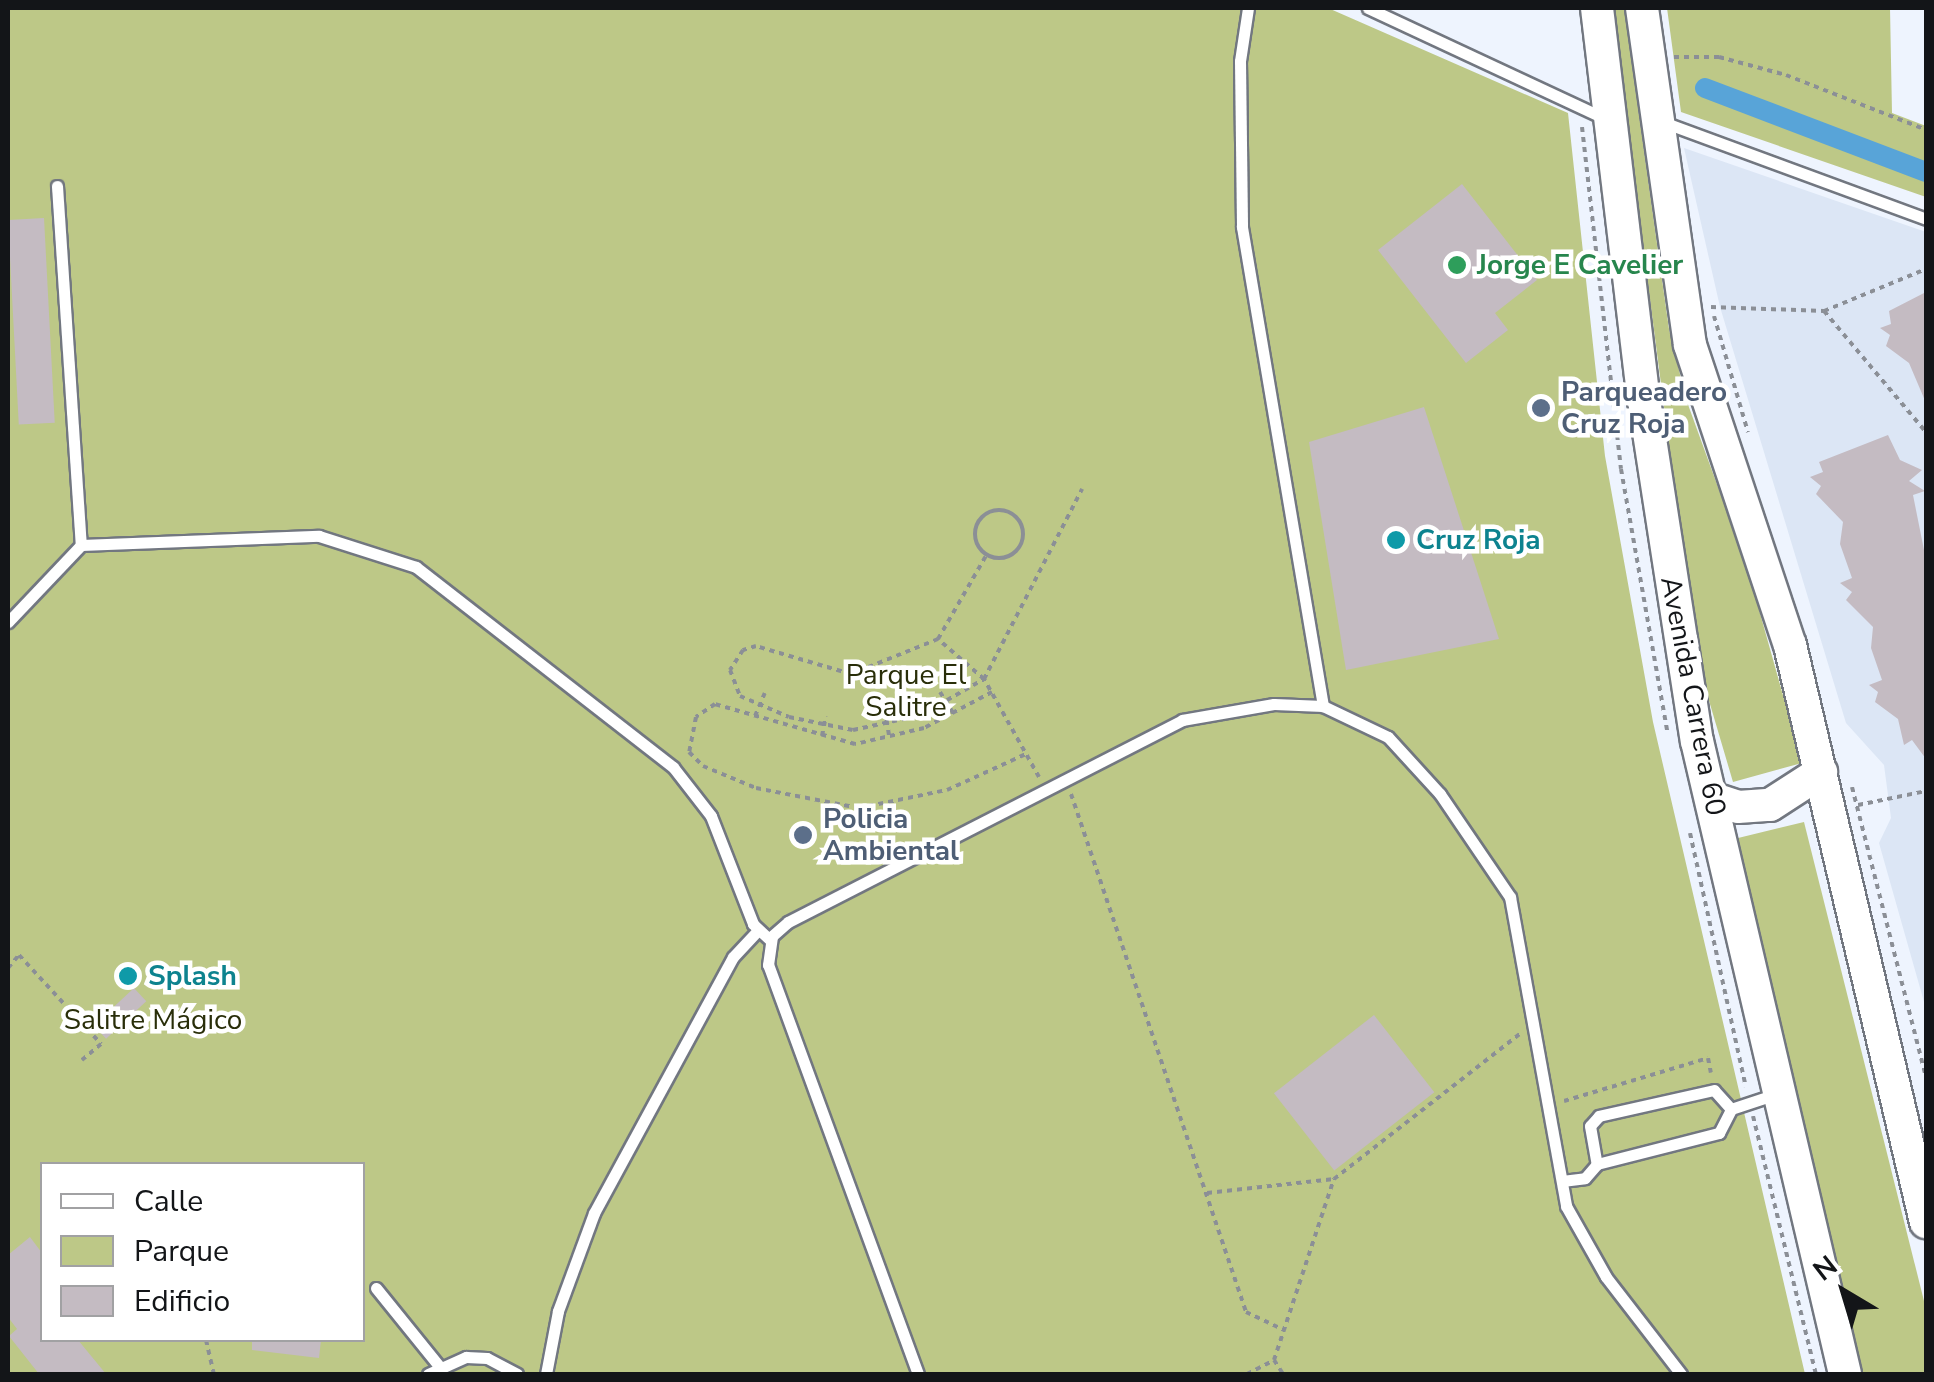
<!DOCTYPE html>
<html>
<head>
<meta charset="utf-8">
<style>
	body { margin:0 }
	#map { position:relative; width:1934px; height:1382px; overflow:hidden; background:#eef4fe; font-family:"Nunito Sans",sans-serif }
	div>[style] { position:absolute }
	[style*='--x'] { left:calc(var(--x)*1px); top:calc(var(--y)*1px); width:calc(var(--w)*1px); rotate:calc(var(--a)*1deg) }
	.built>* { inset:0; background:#dce6f5 }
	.green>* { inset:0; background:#bdc887 }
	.canal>* { height:20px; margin:-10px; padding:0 10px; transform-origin:10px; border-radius:10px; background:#58a4d8 }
	.building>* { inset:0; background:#c4bbc2; transform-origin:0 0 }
	.path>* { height:4px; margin-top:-2px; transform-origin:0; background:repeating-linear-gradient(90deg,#8b8f96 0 5px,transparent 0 10px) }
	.path>.ring { margin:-2px; padding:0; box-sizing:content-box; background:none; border:4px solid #8b8f96; border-radius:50% }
	.roads { filter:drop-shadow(2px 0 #727780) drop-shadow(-2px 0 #727780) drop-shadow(0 2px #727780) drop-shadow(0 -2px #727780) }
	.lane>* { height:11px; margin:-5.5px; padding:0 5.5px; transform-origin:5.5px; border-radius:5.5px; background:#fff }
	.secondary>* { height:32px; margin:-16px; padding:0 16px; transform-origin:16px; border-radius:16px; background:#fff }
	.dots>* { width:28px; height:28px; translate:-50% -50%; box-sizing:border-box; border:5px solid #fff; border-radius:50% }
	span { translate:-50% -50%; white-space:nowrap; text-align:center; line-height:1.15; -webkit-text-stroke:9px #fff; paint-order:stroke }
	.leisure-label { font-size:28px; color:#27864d; font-weight:700 }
	.left { translate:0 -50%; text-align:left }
	.service-label { font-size:28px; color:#4e5e75; font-weight:700 }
	.culture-label { font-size:28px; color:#0d838f; font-weight:700 }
	.park-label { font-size:28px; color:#292e09 }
	.street-label { font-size:28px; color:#131518 }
	.frame { position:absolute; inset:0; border:10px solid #131518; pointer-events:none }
	.legend { position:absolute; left:40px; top:1162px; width:325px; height:180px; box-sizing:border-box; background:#fff; border:2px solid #a1a1a3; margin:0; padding:12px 18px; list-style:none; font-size:30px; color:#131518 }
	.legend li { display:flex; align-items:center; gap:20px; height:50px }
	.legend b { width:50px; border:2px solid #a1a1a3 }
	.north { position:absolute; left:1794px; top:1242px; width:100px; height:100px; -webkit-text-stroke:8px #fff; paint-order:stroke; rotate:322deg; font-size:28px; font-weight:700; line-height:40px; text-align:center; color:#131518 }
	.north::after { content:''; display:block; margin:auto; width:35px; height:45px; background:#131518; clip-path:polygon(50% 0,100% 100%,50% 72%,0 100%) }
</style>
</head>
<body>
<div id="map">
	<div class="built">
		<div style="clip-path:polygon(1684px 148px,1926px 232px,1926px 1009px,1879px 843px,1891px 818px,1884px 765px,1846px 723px,1720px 307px)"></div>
	</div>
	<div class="green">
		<div style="clip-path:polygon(evenodd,8px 8px,1328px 8px,1568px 113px,1605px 456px,1653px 722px,1805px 1374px,8px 1374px,8px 8px,42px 1164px,362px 1164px,362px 1340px,42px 1340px,42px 1164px)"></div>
		<div style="clip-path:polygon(1612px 8px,1624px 8px,1669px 329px,1686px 399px,1747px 567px,1802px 763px,1733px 782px,1697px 660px)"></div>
		<div style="clip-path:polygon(1667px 8px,1890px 8px,1892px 113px,1926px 126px,1926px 197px,1681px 112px)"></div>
		<div style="clip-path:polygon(1804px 822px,1926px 1309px,1926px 1374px,1861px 1374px,1734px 839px)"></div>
	</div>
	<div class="canal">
		<div style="--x:1705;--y:88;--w:236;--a:20.8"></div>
	</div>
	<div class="building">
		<div style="clip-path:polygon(1462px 184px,1537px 280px,1495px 313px,1508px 330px,1466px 363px,1378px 250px)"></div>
		<div style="left:44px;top:218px;width:205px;height:36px;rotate:87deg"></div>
		<div style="clip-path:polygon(1926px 292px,1926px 403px,1909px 363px,1886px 346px,1890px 335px,1880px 328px,1891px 324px,1889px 311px)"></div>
		<div style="clip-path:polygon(1424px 407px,1499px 639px,1346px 670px,1309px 442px)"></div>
		<div style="clip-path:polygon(1888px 435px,1900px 460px,1922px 470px,1909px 481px,1925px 491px,1913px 495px,1926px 560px,1926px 759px,1912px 740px,1904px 745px,1898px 719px,1875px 702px,1878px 692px,1869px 685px,1882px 680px,1871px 648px,1873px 627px,1846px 600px,1852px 592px,1840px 583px,1852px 578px,1840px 544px,1843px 522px,1816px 494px,1821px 486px,1810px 477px,1823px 472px,1819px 462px)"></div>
		<div style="left:134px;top:988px;width:18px;height:55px;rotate:47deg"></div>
		<div style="left:1374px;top:1015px;width:98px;height:127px;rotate:52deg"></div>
		<div style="clip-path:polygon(30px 1237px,42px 1253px,42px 1340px,78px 1340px,106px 1374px,39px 1374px,9px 1336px,17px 1329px,8px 1317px,8px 1255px)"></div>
		<div style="clip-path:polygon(252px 1340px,321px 1340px,319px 1358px,252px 1350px)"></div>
	</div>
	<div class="path">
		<div style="--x:1674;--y:57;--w:45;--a:0"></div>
		<div style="--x:1719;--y:57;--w:69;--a:15"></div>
		<div style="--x:1786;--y:75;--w:150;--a:21.4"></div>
		<div style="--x:1582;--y:127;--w:344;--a:83.5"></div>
		<div style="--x:1621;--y:469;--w:266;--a:80"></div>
		<div style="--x:1711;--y:307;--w:113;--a:2"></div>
		<div style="--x:1824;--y:311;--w:110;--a:-22.4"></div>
		<div style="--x:1824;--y:311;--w:158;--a:49.9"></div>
		<div style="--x:1714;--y:316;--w:121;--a:73.7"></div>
		<div class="ring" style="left:975px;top:510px;width:44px;height:44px"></div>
		<div style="--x:938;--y:639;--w:96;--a:-60"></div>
		<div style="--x:940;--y:692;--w:25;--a:58"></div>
		<div style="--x:992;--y:692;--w:77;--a:152.1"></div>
		<div style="--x:924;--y:728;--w:71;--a:166.9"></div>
		<div style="--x:855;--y:744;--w:146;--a:-164.1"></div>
		<div style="--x:715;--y:704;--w:23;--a:146"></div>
		<div style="--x:696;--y:717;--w:36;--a:101"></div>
		<div style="--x:689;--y:752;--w:20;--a:45"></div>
		<div style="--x:703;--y:766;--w:57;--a:22.5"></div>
		<div style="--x:756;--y:788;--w:105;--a:11"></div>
		<div style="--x:859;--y:808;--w:90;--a:-11.6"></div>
		<div style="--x:947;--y:790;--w:87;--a:-24.5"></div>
		<div style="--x:885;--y:710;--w:26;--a:81"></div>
		<div style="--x:755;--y:716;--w:25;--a:-67"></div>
		<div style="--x:822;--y:736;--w:20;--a:-79"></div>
		<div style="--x:1039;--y:777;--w:112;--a:-119.3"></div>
		<div style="--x:984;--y:679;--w:61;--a:-139"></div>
		<div style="--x:938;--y:639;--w:94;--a:158.1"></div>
		<div style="--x:851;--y:674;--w:99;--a:-163.6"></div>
		<div style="--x:756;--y:646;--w:14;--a:163"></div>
		<div style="--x:743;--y:650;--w:24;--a:123"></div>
		<div style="--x:730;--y:670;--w:28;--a:69"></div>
		<div style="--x:740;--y:696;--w:53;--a:23.2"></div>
		<div style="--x:789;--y:717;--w:65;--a:11.5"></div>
		<div style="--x:853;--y:730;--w:70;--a:-12.4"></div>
		<div style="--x:921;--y:715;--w:73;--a:-29.7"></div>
		<div style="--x:984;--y:679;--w:214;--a:-62.7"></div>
		<div style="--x:1852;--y:787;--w:299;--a:75.7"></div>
		<div style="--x:1071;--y:794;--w:547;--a:71.33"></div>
		<div style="--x:1246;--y:1312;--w:42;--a:25.3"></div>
		<div style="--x:1858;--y:805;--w:69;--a:-11.6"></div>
		<div style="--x:1690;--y:833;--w:260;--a:77.6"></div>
		<div style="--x:8;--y:968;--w:17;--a:-50"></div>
		<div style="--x:19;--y:955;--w:121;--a:47.3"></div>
		<div style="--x:101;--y:1044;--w:25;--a:140"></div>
		<div style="--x:1564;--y:1101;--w:150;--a:-16.6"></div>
		<div style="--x:1708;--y:1058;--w:15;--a:79"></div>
		<div style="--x:1753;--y:1116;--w:266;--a:76.3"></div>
		<div style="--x:1207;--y:1193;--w:128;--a:-6.3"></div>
		<div style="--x:1334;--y:1179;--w:237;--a:-38"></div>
		<div style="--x:206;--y:1340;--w:35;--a:77"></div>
		<div style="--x:1274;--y:1360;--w:17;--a:57"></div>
		<div style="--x:1247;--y:1374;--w:30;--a:-27"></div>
		<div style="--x:1274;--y:1360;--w:191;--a:-71.7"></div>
	</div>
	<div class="roads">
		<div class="lane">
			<div style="--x:1248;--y:8;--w:54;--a:98.6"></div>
			<div style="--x:1240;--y:61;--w:166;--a:89.3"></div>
			<div style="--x:1242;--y:227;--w:486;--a:80.4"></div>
			<div style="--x:1368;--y:8;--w:260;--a:25"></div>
			<div style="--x:1663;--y:122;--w:280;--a:20.2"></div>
			<div style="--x:57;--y:186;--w:360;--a:86.2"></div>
			<div style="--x:81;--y:545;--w:238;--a:-2.2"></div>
			<div style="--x:319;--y:536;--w:102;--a:17.7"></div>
			<div style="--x:416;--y:567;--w:326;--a:37.9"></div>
			<div style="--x:673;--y:767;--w:62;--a:52.2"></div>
			<div style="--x:711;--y:816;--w:116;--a:68.7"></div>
			<div style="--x:753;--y:924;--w:23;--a:43"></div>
			<div style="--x:8;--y:622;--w:106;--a:-46.5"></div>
			<div style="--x:1731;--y:1109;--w:25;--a:-132"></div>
			<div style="--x:1714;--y:1090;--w:118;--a:167.3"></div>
			<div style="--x:1599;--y:1116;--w:13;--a:132"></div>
			<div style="--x:1590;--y:1126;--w:39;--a:80"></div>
			<div style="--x:1597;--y:1164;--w:126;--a:-14.3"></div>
			<div style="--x:1719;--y:1133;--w:27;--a:-63"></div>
			<div style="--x:1731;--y:1109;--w:47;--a:-18.4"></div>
			<div style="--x:1562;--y:1181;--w:23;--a:-7"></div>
			<div style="--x:1585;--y:1178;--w:18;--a:-49"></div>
			<div style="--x:376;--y:1288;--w:100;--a:51.1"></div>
			<div style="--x:428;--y:1374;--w:42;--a:-24.1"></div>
			<div style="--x:466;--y:1357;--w:21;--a:3"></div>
			<div style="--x:487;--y:1358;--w:34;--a:28"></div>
			<div style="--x:546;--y:1374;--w:64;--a:-79.2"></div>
			<div style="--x:558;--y:1311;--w:104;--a:-69.8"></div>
			<div style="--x:594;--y:1213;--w:291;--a:-61.5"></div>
			<div style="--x:733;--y:957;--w:37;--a:-47"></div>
			<div style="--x:918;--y:1374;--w:436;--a:-110.1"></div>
			<div style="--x:768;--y:965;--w:29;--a:-82"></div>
			<div style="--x:772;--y:936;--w:21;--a:-41"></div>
			<div style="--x:788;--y:922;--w:443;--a:-27.1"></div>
			<div style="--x:1182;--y:720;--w:93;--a:-9.9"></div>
			<div style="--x:1274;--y:704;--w:49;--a:2.3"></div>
			<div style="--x:1323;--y:706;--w:72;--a:25.5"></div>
			<div style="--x:1388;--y:737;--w:77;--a:47.6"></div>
			<div style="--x:1440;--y:794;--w:125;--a:55.8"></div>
			<div style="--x:1510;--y:897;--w:314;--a:79.7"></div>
			<div style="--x:1566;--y:1206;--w:81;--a:60.6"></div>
			<div style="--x:1606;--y:1277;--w:123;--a:52.3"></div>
		</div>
		<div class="secondary">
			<div style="--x:1597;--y:8;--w:395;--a:83.2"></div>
			<div style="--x:1644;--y:400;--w:345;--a:81.2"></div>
			<div style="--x:1697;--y:741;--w:650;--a:76.84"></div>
			<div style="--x:1642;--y:8;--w:340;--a:81.9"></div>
			<div style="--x:1690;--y:345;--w:316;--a:71.6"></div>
			<div style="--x:1790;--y:645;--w:593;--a:76.74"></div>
			<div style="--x:1711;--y:798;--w:28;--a:18"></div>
			<div style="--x:1738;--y:807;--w:32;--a:-4"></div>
			<div style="--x:1770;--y:805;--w:61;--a:-32.9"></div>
		</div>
	</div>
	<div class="dots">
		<div style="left:1457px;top:265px;background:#2e9e5b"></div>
		<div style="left:1541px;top:408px;background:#5c6f8a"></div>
		<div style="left:1396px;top:540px;background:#0f9aa8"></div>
		<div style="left:803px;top:835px;background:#5c6f8a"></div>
		<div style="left:128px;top:976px;background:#0f9aa8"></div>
	</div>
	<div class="leisure-label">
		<span class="left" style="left:1477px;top:265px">Jorge E Cavelier</span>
	</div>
	<div class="service-label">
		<span class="left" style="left:1561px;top:408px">Parqueadero<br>Cruz Roja</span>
		<span class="left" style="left:823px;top:835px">Policia<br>Ambiental</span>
	</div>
	<div class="culture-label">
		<span class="left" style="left:1416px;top:540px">Cruz Roja</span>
		<span class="left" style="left:148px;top:976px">Splash</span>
	</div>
	<div class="park-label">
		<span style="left:906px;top:691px">Parque El<br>Salitre</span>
		<span style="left:153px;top:1020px">Salitre Mágico</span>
	</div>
	<div class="street-label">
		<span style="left:1693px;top:696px;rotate:79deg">Avenida Carrera 60</span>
	</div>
	<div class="frame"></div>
	<ul class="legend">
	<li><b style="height:12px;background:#fff"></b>Calle</li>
	<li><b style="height:28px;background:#bdc887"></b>Parque</li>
	<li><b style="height:28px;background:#c4bbc2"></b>Edificio</li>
	</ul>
	<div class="north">N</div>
</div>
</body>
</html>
